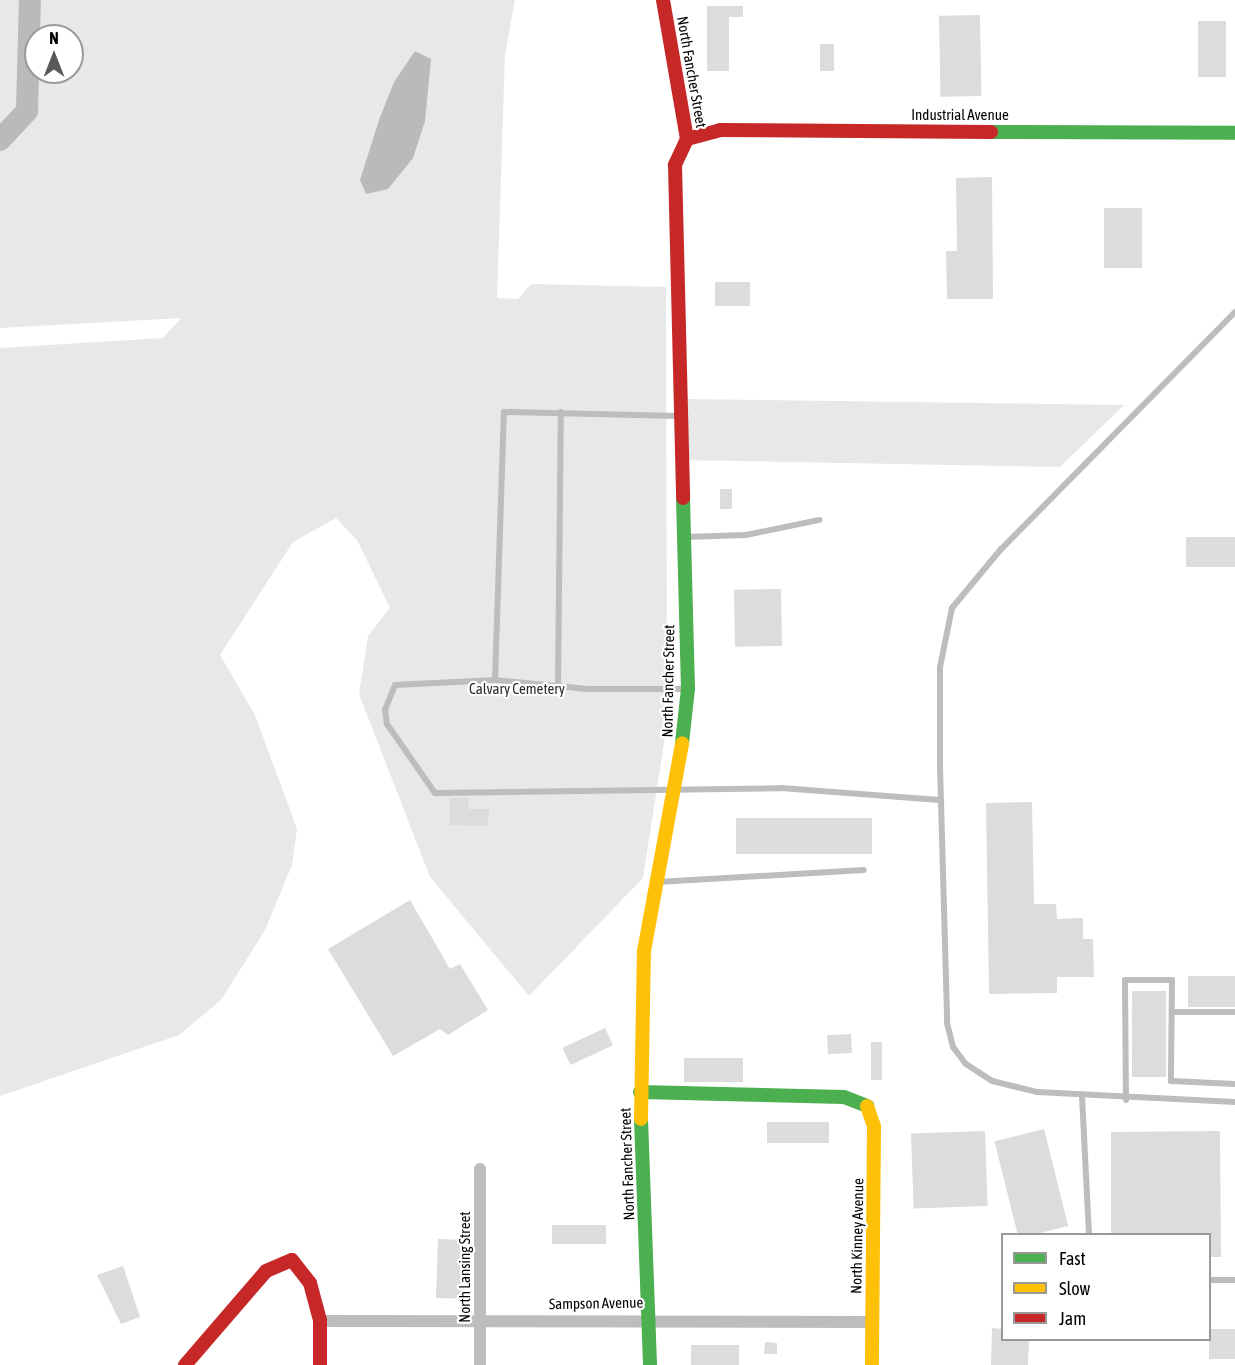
<!DOCTYPE html>
<html>
<head>
<meta charset="utf-8">
<style>
	body { margin:0 }
	#map { position:relative; width:1235px; height:1365px; overflow:hidden; background:#fff; font-family:"Asap Condensed",sans-serif }
	div>[style] { position:absolute }
	[style*='--x'] { left:calc(var(--x)*1px); top:calc(var(--y)*1px); width:calc(var(--w)*1px); rotate:calc(var(--a)*1deg) }
	.green>* { inset:0; background:#e8e8e8 }
	.water>* { inset:0; background:#bababa }
	.river>* { height:22px; margin:-11px; padding:0 11px; transform-origin:11px; border-radius:11px; background:#bababa }
	.building>* { inset:0; background:#dcdcdc; transform-origin:0 0 }
	.lane>* { height:6px; margin:-3px; padding:0 3px; transform-origin:3px; border-radius:3px; background:#bdbdbd }
	.street>* { height:12px; margin:-6px; padding:0 6px; transform-origin:6px; border-radius:6px; background:#bdbdbd }
	.fast>* { height:14px; margin:-7px; padding:0 7px; transform-origin:7px; border-radius:7px; background:#4caf50 }
	.slow>* { height:14px; margin:-7px; padding:0 7px; transform-origin:7px; border-radius:7px; background:#ffc107 }
	.jam>* { height:14px; margin:-7px; padding:0 7px; transform-origin:7px; border-radius:7px; background:#c62828 }
	span { translate:-50% -50%; white-space:nowrap; text-align:center; line-height:1.15; -webkit-text-stroke:4.5px #fff; paint-order:stroke }
	.street-label { font-size:15px; color:#000 }
	.park-label { font-size:15px; color:#2d2d2d }
	.legend { position:absolute; left:1001px; top:1233px; width:210px; height:108px; box-sizing:border-box; background:#fff; border:2px solid #999; margin:0; padding:8px 10px; list-style:none; font-size:18px; color:#000 }
	.legend li { display:flex; align-items:center; gap:12px; height:30px }
	.legend b { width:30px; border:2px solid #999 }
	.north { position:absolute; left:24px; top:24px; width:60px; height:60px; box-sizing:border-box; background:#fff; border:2px solid #999; border-radius:50%; rotate:0deg; font-size:16px; font-weight:700; line-height:24px; text-align:center; color:#000 }
	.north::after { content:''; display:block; margin:auto; width:21px; height:27px; background:#595959; clip-path:polygon(50% 0,100% 100%,50% 72%,0 100%) }
</style>
</head>
<body>
<div id="map">
	<div class="green">
		<div style="clip-path:polygon(evenodd,0 0,515px 0,505px 55px,497px 298px,518px 299px,531px 284px,666px 287px,667px 724px,643px 878px,529px 996px,430px 877px,359px 694px,368px 636px,390px 608px,357px 540px,336px 518px,293px 542px,220px 655px,255px 715px,297px 829px,292px 865px,265px 930px,221px 1000px,179px 1035px,0 1096px,0 348px,163px 338px,181px 318px,0 328px,0 0,36px 36px,72px 36px,72px 72px,36px 72px,36px 36px)"></div>
		<div style="clip-path:polygon(682px 399px,1124px 405px,1060px 467px,683px 460px)"></div>
	</div>
	<div class="water">
		<div style="clip-path:polygon(415px 51px,431px 59px,425px 121px,413px 158px,388px 189px,366px 194px,360px 180px,379px 120px,394px 82px)"></div>
	</div>
	<div class="river">
		<div style="--x:0;--y:140;--w:40;--a:-47"></div>
		<div style="--x:27;--y:111;--w:111;--a:-88.5"></div>
	</div>
	<div class="building">
		<div style="clip-path:polygon(707px 6px,743px 6px,743px 17px,729px 17px,729px 71px,707px 71px)"></div>
		<div style="left:980px;top:15px;width:81px;height:41px;rotate:89deg"></div>
		<div style="left:1198px;top:21px;width:28px;height:56px"></div>
		<div style="left:820px;top:44px;width:14px;height:27px"></div>
		<div style="clip-path:polygon(992px 177px,993px 299px,947px 299px,946px 251px,957px 251px,956px 178px)"></div>
		<div style="left:1104px;top:208px;width:38px;height:60px"></div>
		<div style="left:715px;top:282px;width:35px;height:24px"></div>
		<div style="left:720px;top:489px;width:12px;height:20px"></div>
		<div style="left:1186px;top:537px;width:49px;height:30px"></div>
		<div style="left:781px;top:589px;width:57px;height:47px;rotate:89deg"></div>
		<div style="clip-path:polygon(450px 798px,469px 798px,468px 809px,489px 809px,488px 826px,450px 825px)"></div>
		<div style="clip-path:polygon(1032px 802px,1034px 904px,1056px 904px,1057px 919px,1083px 918px,1083px 939px,1093px 939px,1094px 977px,1057px 977px,1057px 993px,989px 994px,986px 803px)"></div>
		<div style="left:736px;top:818px;width:136px;height:36px"></div>
		<div style="clip-path:polygon(410px 900px,450px 969px,460px 964px,488px 1010px,448px 1035px,440px 1029px,393px 1056px,328px 949px)"></div>
		<div style="left:1188px;top:976px;width:47px;height:31px"></div>
		<div style="left:1132px;top:991px;width:34px;height:86px"></div>
		<div style="left:605px;top:1028px;width:19px;height:47px;rotate:65deg"></div>
		<div style="left:851px;top:1034px;width:19px;height:24px;rotate:87deg"></div>
		<div style="left:871px;top:1042px;width:11px;height:38px"></div>
		<div style="left:684px;top:1058px;width:59px;height:24px"></div>
		<div style="left:829px;top:1122px;width:21px;height:62px;rotate:90deg"></div>
		<div style="left:1044px;top:1129px;width:100px;height:51px;rotate:76deg"></div>
		<div style="left:985px;top:1131px;width:75px;height:74px;rotate:88deg"></div>
		<div style="clip-path:polygon(1220px 1131px,1221px 1257px,1209px 1257px,1209px 1234px,1111px 1234px,1111px 1132px)"></div>
		<div style="left:606px;top:1225px;width:19px;height:54px;rotate:90deg"></div>
		<div style="left:438px;top:1239px;width:26px;height:59px;rotate:2deg"></div>
		<div style="clip-path:polygon(123px 1266px,140px 1317px,121px 1324px,97px 1275px)"></div>
		<div style="clip-path:polygon(992px 1328px,1002px 1329px,1002px 1340px,1029px 1340px,1028px 1365px,991px 1365px)"></div>
		<div style="left:1209px;top:1329px;width:26px;height:30px"></div>
		<div style="clip-path:polygon(765px 1342px,777px 1343px,777px 1354px,764px 1354px)"></div>
		<div style="left:739px;top:1345px;width:20px;height:48px;rotate:90deg"></div>
	</div>
	<div class="lane">
		<div style="--x:1235;--y:312;--w:333;--a:134.6"></div>
		<div style="--x:1001;--y:549;--w:77;--a:129.7"></div>
		<div style="--x:952;--y:608;--w:60;--a:101.5"></div>
		<div style="--x:940;--y:667;--w:98;--a:90"></div>
		<div style="--x:940;--y:765;--w:258;--a:88.4"></div>
		<div style="--x:947;--y:1023;--w:25;--a:76"></div>
		<div style="--x:953;--y:1047;--w:21;--a:53"></div>
		<div style="--x:966;--y:1064;--w:31;--a:33"></div>
		<div style="--x:992;--y:1081;--w:46;--a:13.7"></div>
		<div style="--x:1037;--y:1092;--w:198;--a:2.9"></div>
		<div style="--x:685;--y:537;--w:61;--a:-1.9"></div>
		<div style="--x:746;--y:535;--w:75;--a:-11.6"></div>
		<div style="--x:495;--y:680;--w:268;--a:-88.1"></div>
		<div style="--x:504;--y:412;--w:175;--a:1.3"></div>
		<div style="--x:558;--y:684;--w:272;--a:-89.4"></div>
		<div style="--x:687;--y:689;--w:99;--a:180"></div>
		<div style="--x:588;--y:689;--w:93;--a:-174.5"></div>
		<div style="--x:495;--y:680;--w:100;--a:177.1"></div>
		<div style="--x:395;--y:685;--w:27;--a:112"></div>
		<div style="--x:385;--y:710;--w:14;--a:82"></div>
		<div style="--x:387;--y:724;--w:84;--a:55.2"></div>
		<div style="--x:435;--y:793;--w:346;--a:-0.8"></div>
		<div style="--x:781;--y:788;--w:159;--a:4.3"></div>
		<div style="--x:657;--y:882;--w:207;--a:-3.3"></div>
		<div style="--x:1172;--y:1012;--w:63;--a:0"></div>
		<div style="--x:1082;--y:1096;--w:138;--a:87.1"></div>
		<div style="--x:1126;--y:1100;--w:120;--a:-90.5"></div>
		<div style="--x:1125;--y:980;--w:47;--a:0"></div>
		<div style="--x:1172;--y:980;--w:101;--a:90.6"></div>
		<div style="--x:1171;--y:1081;--w:64;--a:2.7"></div>
		<div style="--x:1210;--y:1280;--w:25;--a:0"></div>
	</div>
	<div class="street">
		<div style="--x:480;--y:1169;--w:196;--a:90"></div>
		<div style="--x:320;--y:1321;--w:553;--a:0.1"></div>
	</div>
	<div class="fast">
		<div style="--x:991;--y:132;--w:244;--a:0.2"></div>
		<div style="--x:682;--y:743;--w:54;--a:-83.7"></div>
		<div style="--x:688;--y:689;--w:191;--a:-91.5"></div>
		<div style="--x:640;--y:1092;--w:204;--a:1.4"></div>
		<div style="--x:844;--y:1097;--w:25;--a:21"></div>
		<div style="--x:641;--y:1119;--w:246;--a:87.9"></div>
	</div>
	<div class="slow">
		<div style="--x:867;--y:1106;--w:21;--a:71"></div>
		<div style="--x:874;--y:1126;--w:239;--a:90.5"></div>
		<div style="--x:641;--y:1119;--w:168;--a:-89"></div>
		<div style="--x:644;--y:951;--w:211;--a:-79.6"></div>
	</div>
	<div class="jam">
		<div style="--x:663;--y:0;--w:141;--a:80.2"></div>
		<div style="--x:687;--y:139;--w:29;--a:115"></div>
		<div style="--x:675;--y:165;--w:333;--a:88.6"></div>
		<div style="--x:687;--y:139;--w:34;--a:-15"></div>
		<div style="--x:720;--y:130;--w:271;--a:0.4"></div>
		<div style="--x:185;--y:1365;--w:124;--a:-49.2"></div>
		<div style="--x:266;--y:1271;--w:28;--a:-23"></div>
		<div style="--x:292;--y:1260;--w:29;--a:52"></div>
		<div style="--x:310;--y:1283;--w:39;--a:75"></div>
		<div style="--x:320;--y:1321;--w:44;--a:90"></div>
	</div>
	<div class="street-label">
		<span style="left:692px;top:72px;rotate:80deg">North Fancher Street</span>
		<span style="left:960px;top:115px">Industrial Avenue</span>
		<span style="left:668px;top:681px;rotate:-89deg">North Fancher Street</span>
		<span style="left:627px;top:1164px;rotate:-92deg">North Fancher Street</span>
		<span style="left:857px;top:1236px;rotate:-89deg">North Kinney Avenue</span>
		<span style="left:465px;top:1267px;rotate:-90deg">North Lansing Street</span>
		<span style="left:596px;top:1303px;rotate:-1deg">Sampson Avenue</span>
	</div>
	<div class="park-label">
		<span style="left:517px;top:689px">Calvary Cemetery</span>
	</div>
	<ul class="legend">
	<li><b style="height:8px;background:#4caf50"></b>Fast</li>
	<li><b style="height:8px;background:#ffc107"></b>Slow</li>
	<li><b style="height:8px;background:#c62828"></b>Jam</li>
	</ul>
	<div class="north">N</div>
</div>
</body>
</html>
